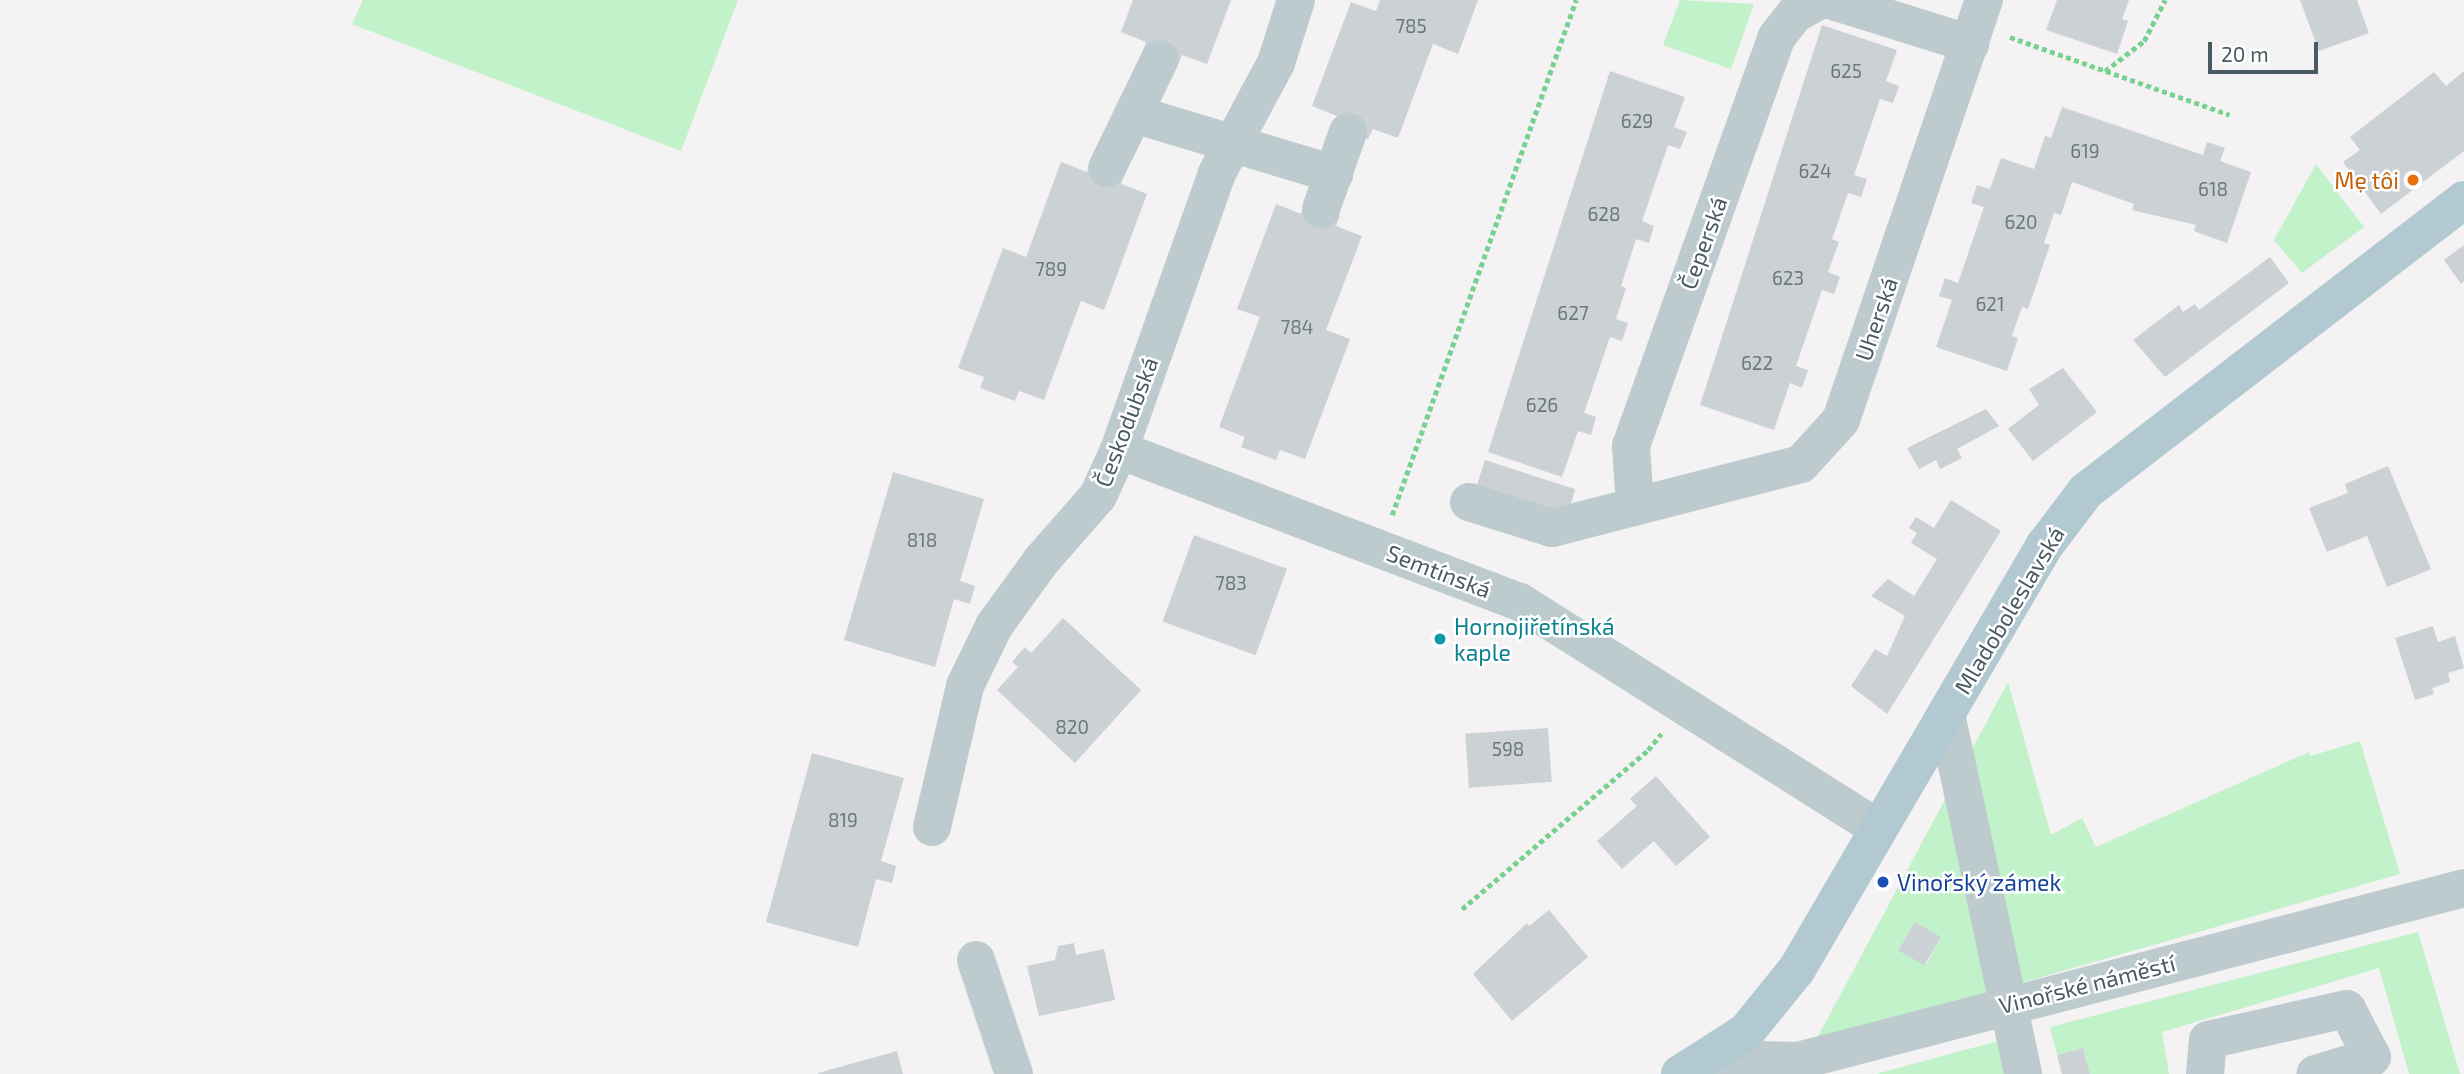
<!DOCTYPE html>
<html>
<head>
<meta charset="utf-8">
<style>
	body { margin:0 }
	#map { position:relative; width:2464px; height:1074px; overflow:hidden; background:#f4f2f3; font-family:"Exo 2",sans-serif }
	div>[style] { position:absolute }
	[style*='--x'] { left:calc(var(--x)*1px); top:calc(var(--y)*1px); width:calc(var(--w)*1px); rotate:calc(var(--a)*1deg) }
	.green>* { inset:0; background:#c1f2c9 }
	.building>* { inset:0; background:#ccd1d5; transform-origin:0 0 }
	.path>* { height:4.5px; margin-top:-2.25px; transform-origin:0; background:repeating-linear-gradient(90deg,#77d290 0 5px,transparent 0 8.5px) }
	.minor>* { height:38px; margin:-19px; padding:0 19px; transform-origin:19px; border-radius:19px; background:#bdcbcf }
	.major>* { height:38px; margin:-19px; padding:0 19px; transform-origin:19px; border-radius:19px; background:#b2c9d1 }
	.dots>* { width:19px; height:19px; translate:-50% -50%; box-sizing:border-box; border:4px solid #fff; border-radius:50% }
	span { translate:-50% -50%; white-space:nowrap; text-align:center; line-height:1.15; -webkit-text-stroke:5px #fff; paint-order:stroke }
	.number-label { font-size:19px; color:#6a787e }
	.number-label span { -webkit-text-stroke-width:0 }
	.food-label { font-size:23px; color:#c56008 }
	.right { translate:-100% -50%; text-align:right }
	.street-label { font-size:23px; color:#495b61 }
	.culture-label { font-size:23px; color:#0d838f }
	.left { translate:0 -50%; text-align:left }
	.transit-label { font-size:23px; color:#164399 }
	.scale { position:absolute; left:2208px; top:42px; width:110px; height:32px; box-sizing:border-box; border:4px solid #495b61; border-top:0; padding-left:9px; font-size:21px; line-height:24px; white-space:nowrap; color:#495b61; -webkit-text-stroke:5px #fff; paint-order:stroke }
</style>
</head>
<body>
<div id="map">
	<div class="green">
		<div style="clip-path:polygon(363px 0,738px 0,681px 151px,352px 24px)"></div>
		<div style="clip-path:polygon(1680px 0,1754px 4px,1731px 69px,1663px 45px)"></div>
		<div style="clip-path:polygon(2316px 164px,2364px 227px,2302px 273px,2274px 240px)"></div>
		<div style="clip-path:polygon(evenodd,2008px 682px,2051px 835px,2082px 818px,2096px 847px,2309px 752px,2311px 756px,2360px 741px,2400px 874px,1815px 1042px,2008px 682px,1915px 923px,1941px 937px,1926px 965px,1900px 951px,1915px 923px)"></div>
		<div style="clip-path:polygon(2418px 932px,2460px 1074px,2409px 1074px,2379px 968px,2162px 1032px,2169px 1074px,2090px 1074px,2083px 1048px,2057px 1055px,2050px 1027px)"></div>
		<div style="clip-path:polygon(1998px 1041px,2009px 1074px,1876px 1074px)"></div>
	</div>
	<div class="building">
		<div style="clip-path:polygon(1133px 0,1231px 0,1207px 64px,1182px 55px,1178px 65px,1143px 52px,1146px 42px,1121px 32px)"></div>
		<div style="clip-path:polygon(1380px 0,1478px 0,1458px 54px,1433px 44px,1398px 138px,1373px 129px,1368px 139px,1333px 127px,1337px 116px,1312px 106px,1351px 2px,1376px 11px)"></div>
		<div style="clip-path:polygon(2057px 0,2129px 0,2122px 19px,2128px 21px,2117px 54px,2046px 30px)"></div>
		<div style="clip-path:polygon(2300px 0,2357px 0,2369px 33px,2319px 51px)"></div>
		<div style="clip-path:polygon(1822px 25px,1897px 50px,1886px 81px,1899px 86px,1893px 103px,1880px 99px,1854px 175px,1867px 179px,1861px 197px,1848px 193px,1832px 239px,1839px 242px,1828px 272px,1840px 277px,1834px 294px,1822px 290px,1796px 366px,1808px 370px,1802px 388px,1790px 383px,1774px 430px,1700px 405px)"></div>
		<div style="clip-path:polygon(1610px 71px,1685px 97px,1674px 127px,1687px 132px,1680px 149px,1668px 145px,1642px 221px,1654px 226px,1649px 243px,1636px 239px,1621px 286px,1626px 288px,1616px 319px,1628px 323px,1622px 341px,1610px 337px,1584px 413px,1596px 417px,1591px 435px,1578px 431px,1562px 477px,1488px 452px)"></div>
		<div style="clip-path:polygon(2464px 71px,2464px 151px,2381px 214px,2343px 162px,2360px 150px,2350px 137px,2434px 72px,2446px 86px)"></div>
		<div style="clip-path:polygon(2062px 107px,2203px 155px,2207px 142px,2225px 148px,2220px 161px,2251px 172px,2227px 243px,2194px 231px,2196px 225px,2132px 210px,2134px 204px,2072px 182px,2061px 215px,2054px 213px,2044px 243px,2050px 245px,2028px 309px,2022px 307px,2012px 336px,2018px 338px,2007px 371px,1936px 347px,1952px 300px,1939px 296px,1945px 278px,1958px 283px,1984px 207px,1971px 203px,1977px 185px,1990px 189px,2001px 158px,2034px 169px,2045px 136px,2051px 138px)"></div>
		<div style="clip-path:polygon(1090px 161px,1125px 174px,1121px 184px,1147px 194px,1104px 310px,1081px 301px,1044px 400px,1019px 391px,1015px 401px,980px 388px,984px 377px,958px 368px,1003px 248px,1026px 257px,1061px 162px,1087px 172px)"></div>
		<div style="clip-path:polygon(1305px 203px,1340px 216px,1336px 226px,1362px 236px,1326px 330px,1350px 339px,1305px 459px,1280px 450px,1276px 460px,1241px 447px,1245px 437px,1219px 427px,1260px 317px,1237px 309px,1276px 204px,1301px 214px)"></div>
		<div style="clip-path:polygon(2464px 245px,2464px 281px,2461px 284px,2444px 260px)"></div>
		<div style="clip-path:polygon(2270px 257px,2289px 283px,2165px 377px,2133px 340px,2179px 305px,2183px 312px,2195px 304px,2199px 310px)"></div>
		<div style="clip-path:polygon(2063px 368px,2097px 412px,2033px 461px,2008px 429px,2039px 405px,2029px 389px)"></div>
		<div style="clip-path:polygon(1986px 409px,1999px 426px,1957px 449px,1962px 458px,1940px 469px,1936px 460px,1919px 469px,1907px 448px)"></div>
		<div style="left:1485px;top:460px;width:95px;height:33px;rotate:18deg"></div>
		<div style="clip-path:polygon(2388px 466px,2431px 569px,2387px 587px,2367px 536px,2327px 552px,2309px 508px,2348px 493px,2345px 484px)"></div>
		<div style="clip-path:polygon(893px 472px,984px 499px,960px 581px,975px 586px,970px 604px,954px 599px,935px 667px,844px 640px)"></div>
		<div style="clip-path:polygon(1951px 500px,2001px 531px,1887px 714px,1851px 686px,1875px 649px,1887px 656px,1905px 616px,1871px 596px,1888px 579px,1914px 596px,1937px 559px,1911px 543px,1917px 533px,1909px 528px,1916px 517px,1934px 528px)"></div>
		<div style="left:1194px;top:535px;width:99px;height:92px;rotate:20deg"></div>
		<div style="clip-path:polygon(1063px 618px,1141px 690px,1075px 763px,997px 690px,1018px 667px,1012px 662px,1025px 647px,1031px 653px)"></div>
		<div style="clip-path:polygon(2433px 626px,2438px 642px,2455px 636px,2464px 668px,2448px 673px,2450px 682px,2432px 688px,2434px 694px,2415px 700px,2395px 638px)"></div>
		<div style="left:1548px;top:728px;width:54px;height:83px;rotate:86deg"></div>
		<div style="clip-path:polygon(812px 753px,904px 778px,881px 861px,896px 866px,892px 883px,876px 879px,858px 947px,766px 922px)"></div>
		<div style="clip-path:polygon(1656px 776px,1710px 837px,1676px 866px,1654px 841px,1622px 869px,1597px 841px,1637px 806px,1630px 799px)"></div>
		<div style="clip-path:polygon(1549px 910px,1588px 957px,1512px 1021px,1473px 974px,1527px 923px,1529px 926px)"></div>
		<div style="left:1915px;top:922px;width:30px;height:33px;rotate:30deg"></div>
		<div style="clip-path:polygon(1074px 943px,1076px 955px,1104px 949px,1115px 1000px,1039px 1016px,1027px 966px,1055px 960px,1058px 946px)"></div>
		<div style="clip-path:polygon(2083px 1048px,2090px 1074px,2062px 1074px,2057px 1055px)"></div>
		<div style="clip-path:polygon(897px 1051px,903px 1074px,818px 1074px,818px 1073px)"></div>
	</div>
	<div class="path">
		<div style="--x:2010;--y:37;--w:233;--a:19.5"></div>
		<div style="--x:2105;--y:71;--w:49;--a:-37.6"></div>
		<div style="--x:2144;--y:41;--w:46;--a:-62.9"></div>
		<div style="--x:1392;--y:515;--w:547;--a:-70.34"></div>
		<div style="--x:1462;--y:909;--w:245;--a:-40.5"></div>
		<div style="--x:1648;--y:750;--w:21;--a:-51"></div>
	</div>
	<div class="minor">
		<div style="--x:1830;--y:0;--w:147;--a:17.4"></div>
		<div style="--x:1134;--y:114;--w:209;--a:16.7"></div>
		<div style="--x:1107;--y:168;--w:121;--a:-64.1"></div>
		<div style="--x:1321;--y:209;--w:82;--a:-70.7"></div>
		<div style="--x:1119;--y:450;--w:429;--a:20.8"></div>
		<div style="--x:1520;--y:602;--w:423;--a:32.3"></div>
		<div style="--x:1469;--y:502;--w:87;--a:17.4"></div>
		<div style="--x:1552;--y:528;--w:257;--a:-14.4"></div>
		<div style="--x:1801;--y:464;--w:59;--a:-47.7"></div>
		<div style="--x:1841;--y:420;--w:444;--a:-71.2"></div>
		<div style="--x:1635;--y:507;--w:61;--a:-93.8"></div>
		<div style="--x:1631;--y:446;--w:433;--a:-70.4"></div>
		<div style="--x:1776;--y:38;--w:31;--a:-52"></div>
		<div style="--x:1795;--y:14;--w:29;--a:-29"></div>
		<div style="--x:1946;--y:714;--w:368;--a:77.9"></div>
		<div style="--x:932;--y:827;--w:145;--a:-76.8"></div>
		<div style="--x:965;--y:686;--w:67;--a:-64.2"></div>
		<div style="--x:994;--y:626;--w:80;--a:-54.1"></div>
		<div style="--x:1041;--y:561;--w:86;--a:-48.8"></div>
		<div style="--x:1098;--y:496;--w:51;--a:-65.5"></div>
		<div style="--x:1119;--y:450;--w:294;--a:-70.5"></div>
		<div style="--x:1217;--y:173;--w:125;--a:-61.8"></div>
		<div style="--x:1276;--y:63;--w:66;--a:-72.4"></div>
		<div style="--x:976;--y:960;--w:120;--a:71.6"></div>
		<div style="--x:1709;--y:1059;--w:89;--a:1.3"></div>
		<div style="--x:1798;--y:1061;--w:688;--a:-14.56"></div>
		<div style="--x:2205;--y:1074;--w:34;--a:-85"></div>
		<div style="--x:2208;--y:1040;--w:142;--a:-12.6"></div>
		<div style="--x:2347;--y:1009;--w:54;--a:62.5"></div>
		<div style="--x:2372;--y:1057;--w:59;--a:163.4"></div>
	</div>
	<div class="major">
		<div style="--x:1680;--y:1074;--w:78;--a:-32.5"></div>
		<div style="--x:1746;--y:1032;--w:81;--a:-51"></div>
		<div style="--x:1797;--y:969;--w:491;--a:-59.7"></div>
		<div style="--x:2045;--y:545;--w:68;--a:-52.8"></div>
		<div style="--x:2086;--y:491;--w:477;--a:-37.6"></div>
	</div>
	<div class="dots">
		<div style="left:2413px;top:180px;background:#e8710a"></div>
		<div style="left:1440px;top:639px;background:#0f9aa8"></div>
		<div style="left:1883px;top:882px;background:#1a4fb4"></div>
	</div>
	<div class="number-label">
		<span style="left:1411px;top:26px">785</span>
		<span style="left:1846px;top:71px">625</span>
		<span style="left:1637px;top:121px">629</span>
		<span style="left:2085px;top:151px">619</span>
		<span style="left:1815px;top:171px">624</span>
		<span style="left:2213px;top:189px">618</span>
		<span style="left:1604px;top:214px">628</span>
		<span style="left:2021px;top:222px">620</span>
		<span style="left:1051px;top:269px">789</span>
		<span style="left:1788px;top:278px">623</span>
		<span style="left:1990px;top:304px">621</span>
		<span style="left:1573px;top:313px">627</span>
		<span style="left:1297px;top:327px">784</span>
		<span style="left:1757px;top:363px">622</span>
		<span style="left:1542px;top:405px">626</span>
		<span style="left:922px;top:540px">818</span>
		<span style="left:1231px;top:583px">783</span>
		<span style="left:1072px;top:727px">820</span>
		<span style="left:1508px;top:749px">598</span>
		<span style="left:843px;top:820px">819</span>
	</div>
	<div class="food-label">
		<span class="right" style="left:2399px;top:180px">Mẹ tôi</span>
	</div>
	<div class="street-label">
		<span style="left:1703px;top:243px;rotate:-70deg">Čeperská</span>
		<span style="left:1876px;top:319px;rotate:-71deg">Uherská</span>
		<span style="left:1126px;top:422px;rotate:-69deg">Českodubská</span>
		<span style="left:1439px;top:571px;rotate:21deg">Semtínská</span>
		<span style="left:2009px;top:610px;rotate:-59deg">Mladoboleslavská</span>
		<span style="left:2087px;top:984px;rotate:-14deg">Vinořské náměstí</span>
	</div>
	<div class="culture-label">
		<span class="left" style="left:1454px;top:639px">Hornojiřetínská<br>kaple</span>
	</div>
	<div class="transit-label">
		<span class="left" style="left:1897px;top:882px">Vinořský zámek</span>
	</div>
	<div class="scale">20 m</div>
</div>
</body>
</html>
